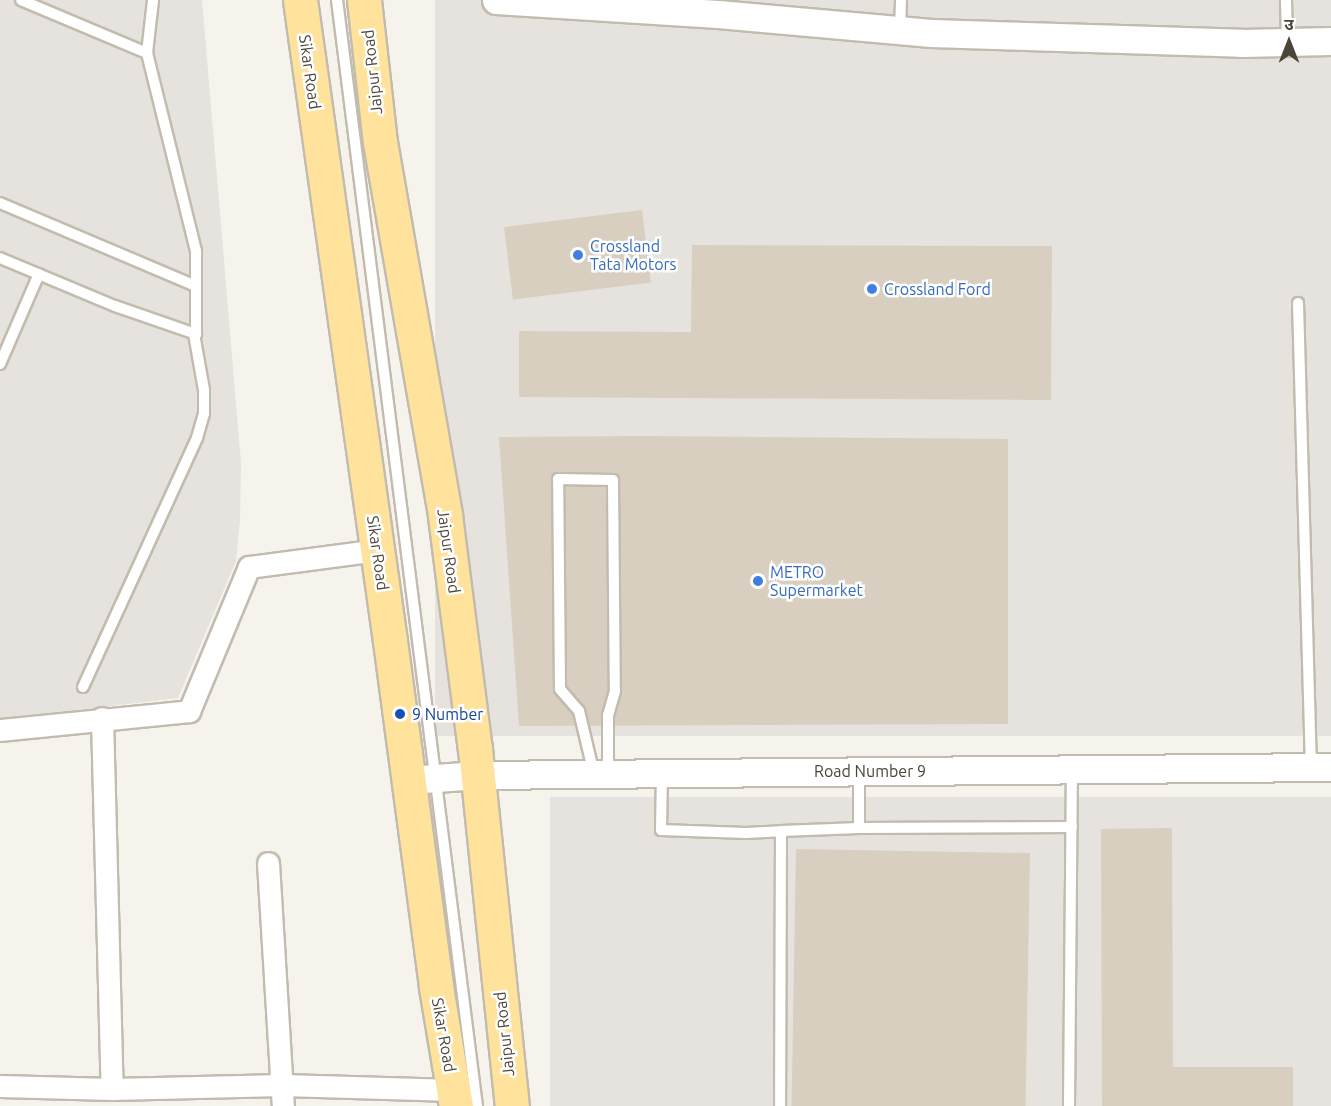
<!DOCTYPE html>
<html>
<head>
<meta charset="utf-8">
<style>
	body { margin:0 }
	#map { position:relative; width:1331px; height:1106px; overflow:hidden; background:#f6f3ec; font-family:Ubuntu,"Noto Sans Devanagari",sans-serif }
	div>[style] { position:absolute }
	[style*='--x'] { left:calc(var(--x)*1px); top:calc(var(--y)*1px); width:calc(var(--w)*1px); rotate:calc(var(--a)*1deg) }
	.industrial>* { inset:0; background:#e6e2dd; transform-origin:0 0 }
	.building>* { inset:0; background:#d8cfc1; transform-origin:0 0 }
	.roads { filter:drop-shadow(2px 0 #c2bbae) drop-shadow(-2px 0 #c2bbae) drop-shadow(0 2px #c2bbae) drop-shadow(0 -2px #c2bbae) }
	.service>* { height:10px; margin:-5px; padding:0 5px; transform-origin:5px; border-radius:5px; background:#fff }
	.minor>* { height:21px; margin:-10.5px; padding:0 10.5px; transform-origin:10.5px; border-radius:10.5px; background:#fff }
	.tertiary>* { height:27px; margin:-13.5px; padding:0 13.5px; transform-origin:13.5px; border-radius:13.5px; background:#fff }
	.primary>* { height:33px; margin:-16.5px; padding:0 16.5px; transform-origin:16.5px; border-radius:16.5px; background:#ffe39c }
	.dots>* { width:16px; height:16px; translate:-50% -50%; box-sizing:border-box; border:3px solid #fff; border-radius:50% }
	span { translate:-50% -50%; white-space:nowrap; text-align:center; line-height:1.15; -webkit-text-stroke:5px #fff; paint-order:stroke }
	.street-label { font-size:16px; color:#4b4439 }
	.shop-label { font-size:16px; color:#366cbe }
	.left { translate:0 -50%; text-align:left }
	.transit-label { font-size:16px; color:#164399 }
	.north { position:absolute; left:1259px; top:12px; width:60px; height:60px; -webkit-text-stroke:4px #fff; paint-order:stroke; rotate:0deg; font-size:16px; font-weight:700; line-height:24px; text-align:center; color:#4b4439 }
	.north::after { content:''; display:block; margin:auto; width:21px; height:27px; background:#4b4439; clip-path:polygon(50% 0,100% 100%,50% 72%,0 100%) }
</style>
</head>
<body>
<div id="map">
	<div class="industrial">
		<div style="clip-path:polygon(0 0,202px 0,241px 462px,240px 519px,236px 561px,178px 698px,0 719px)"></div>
		<div style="left:435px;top:0;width:896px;height:736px"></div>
		<div style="left:550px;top:797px;width:781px;height:315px"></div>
	</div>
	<div class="building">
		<div style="left:642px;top:210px;width:73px;height:139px;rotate:83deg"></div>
		<div style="clip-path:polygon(692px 245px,1052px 246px,1051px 400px,519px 397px,519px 331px,691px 332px)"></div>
		<div style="clip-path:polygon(643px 436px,1008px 439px,1008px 724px,519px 726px,499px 437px)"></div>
		<div style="clip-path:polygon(1172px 828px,1173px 1067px,1293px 1067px,1293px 1106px,1102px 1106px,1101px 829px)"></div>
		<div style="left:796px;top:849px;width:234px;height:257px;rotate:1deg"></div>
	</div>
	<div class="roads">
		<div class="service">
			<div style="--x:21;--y:0;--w:137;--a:22.8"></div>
			<div style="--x:337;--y:0;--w:1115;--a:82.79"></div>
			<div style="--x:1286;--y:0;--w:42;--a:88.6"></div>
			<div style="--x:900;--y:30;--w:30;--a:-88"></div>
			<div style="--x:0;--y:203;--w:213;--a:23"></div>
			<div style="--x:0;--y:258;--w:125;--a:22.7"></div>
			<div style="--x:115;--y:306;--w:86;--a:19.1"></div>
			<div style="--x:196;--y:334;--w:83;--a:-90"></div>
			<div style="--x:196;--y:251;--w:204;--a:-103.9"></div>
			<div style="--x:147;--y:53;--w:53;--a:-83.5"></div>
			<div style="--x:1298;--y:303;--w:464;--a:88.4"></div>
			<div style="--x:0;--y:364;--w:98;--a:-66.6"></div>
			<div style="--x:83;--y:687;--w:274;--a:-65.4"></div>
			<div style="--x:197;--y:438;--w:25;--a:-74"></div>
			<div style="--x:204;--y:414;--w:24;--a:-90"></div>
			<div style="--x:204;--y:390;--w:57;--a:-100.1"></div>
			<div style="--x:662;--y:773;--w:57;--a:91"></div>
			<div style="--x:661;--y:830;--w:85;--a:2"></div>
			<div style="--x:746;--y:833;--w:35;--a:-3"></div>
			<div style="--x:781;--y:831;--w:275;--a:90.2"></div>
			<div style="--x:594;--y:774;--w:65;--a:-103.4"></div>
			<div style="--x:579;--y:711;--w:29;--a:-131"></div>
			<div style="--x:560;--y:689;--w:210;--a:-90.5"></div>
			<div style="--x:558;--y:479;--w:55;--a:1"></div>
			<div style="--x:613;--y:480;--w:211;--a:89.5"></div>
			<div style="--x:615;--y:691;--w:25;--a:106"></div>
			<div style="--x:608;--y:715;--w:58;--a:90"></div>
			<div style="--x:859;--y:828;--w:213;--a:-0.3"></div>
			<div style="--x:781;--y:831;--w:78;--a:-2.2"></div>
			<div style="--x:859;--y:828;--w:56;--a:-90"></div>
			<div style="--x:1069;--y:1106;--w:336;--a:-89.5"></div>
		</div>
		<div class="minor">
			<div style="--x:102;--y:718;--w:371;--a:88.5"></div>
			<div style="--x:0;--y:730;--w:190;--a:-5.7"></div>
			<div style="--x:189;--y:711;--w:156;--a:-67.4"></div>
			<div style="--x:249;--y:567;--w:130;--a:-7.5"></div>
			<div style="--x:268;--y:863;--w:243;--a:86.5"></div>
			<div style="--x:0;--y:1086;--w:112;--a:1.5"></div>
			<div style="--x:112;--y:1089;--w:171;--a:-1.3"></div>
			<div style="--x:283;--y:1085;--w:171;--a:1.7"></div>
		</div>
		<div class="tertiary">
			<div style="--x:496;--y:0;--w:222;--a:3.6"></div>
			<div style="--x:718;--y:14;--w:214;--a:5.1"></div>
			<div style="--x:931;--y:33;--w:310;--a:1.8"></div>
			<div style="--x:1241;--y:43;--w:90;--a:-1.3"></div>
			<div style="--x:409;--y:780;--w:68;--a:-4.2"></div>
			<div style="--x:477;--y:775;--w:854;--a:-0.54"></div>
		</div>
		<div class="primary">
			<div style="--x:300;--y:0;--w:647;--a:82.01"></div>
			<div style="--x:390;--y:641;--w:349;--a:82.4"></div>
			<div style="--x:436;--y:987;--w:121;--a:80.5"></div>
			<div style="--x:364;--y:0;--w:143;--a:83.6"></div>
			<div style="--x:380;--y:142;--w:380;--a:80.1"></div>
			<div style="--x:445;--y:516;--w:235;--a:82.7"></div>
			<div style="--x:475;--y:749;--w:359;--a:84.1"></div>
		</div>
	</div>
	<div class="dots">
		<div style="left:578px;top:255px;background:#3f7fe0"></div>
		<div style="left:872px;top:289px;background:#3f7fe0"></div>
		<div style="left:758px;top:581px;background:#3f7fe0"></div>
		<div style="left:400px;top:714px;background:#1a4fb4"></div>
	</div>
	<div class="street-label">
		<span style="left:310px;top:72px;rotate:82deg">Sikar Road</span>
		<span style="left:372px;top:72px;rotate:-96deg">Jaipur Road</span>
		<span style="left:449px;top:551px;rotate:82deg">Jaipur Road</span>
		<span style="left:378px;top:553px;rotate:82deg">Sikar Road</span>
		<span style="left:870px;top:771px">Road Number 9</span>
		<span style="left:504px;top:1034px;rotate:-96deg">Jaipur Road</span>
		<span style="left:444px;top:1035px;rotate:80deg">Sikar Road</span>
	</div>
	<div class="shop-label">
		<span class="left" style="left:590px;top:255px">Crossland<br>Tata Motors</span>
		<span class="left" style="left:884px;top:289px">Crossland Ford</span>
		<span class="left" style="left:770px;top:581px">METRO<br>Supermarket</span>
	</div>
	<div class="transit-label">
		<span class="left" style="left:412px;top:714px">9 Number</span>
	</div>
	<div class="north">उ</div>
</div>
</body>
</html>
